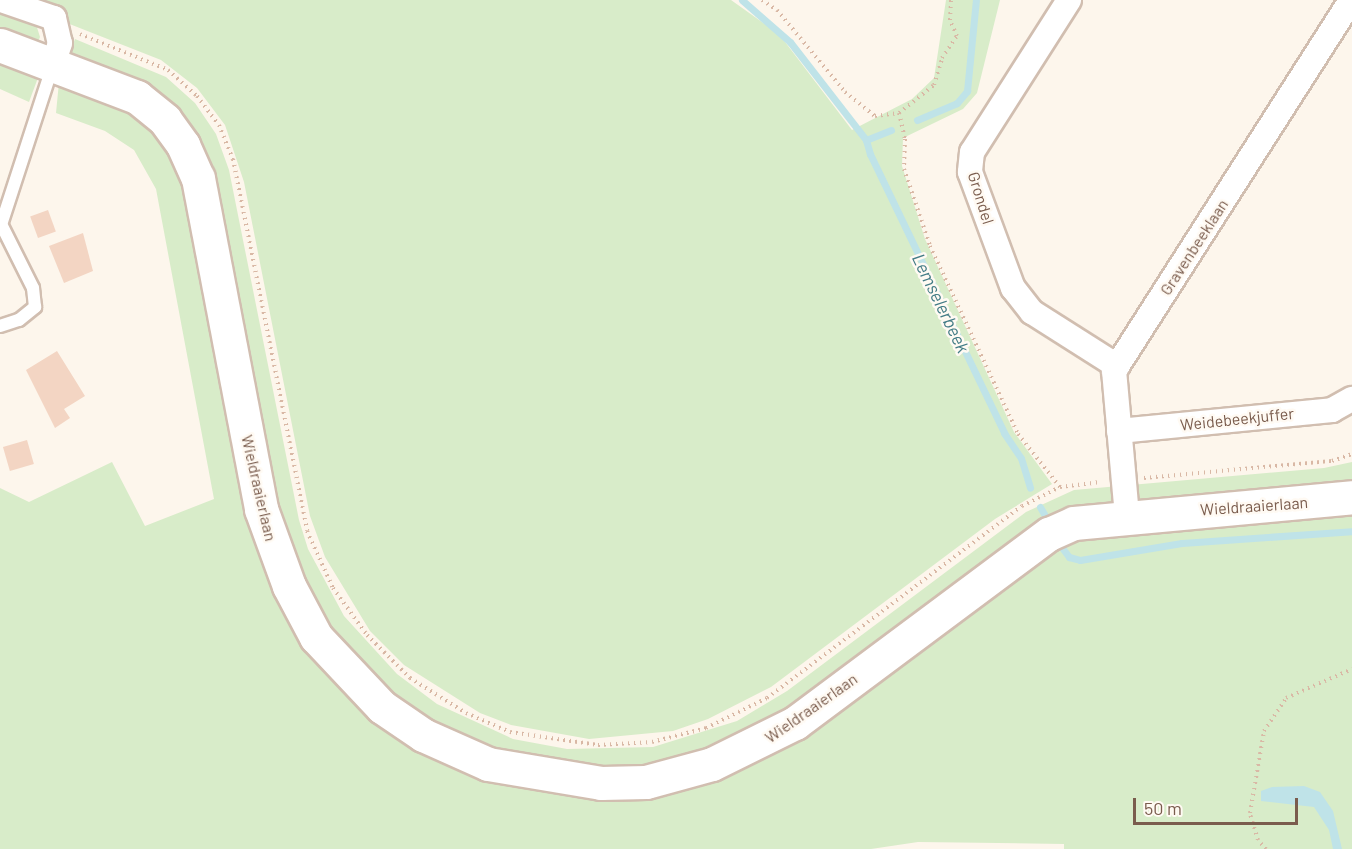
<!DOCTYPE html>
<html>
<head>
<meta charset="utf-8">
<style>
	body { margin:0 }
	#map { position:relative; width:1352px; height:849px; overflow:hidden; background:#fdf6ec; font-family:Barlow,sans-serif }
	div>[style] { position:absolute }
	[style*='--x'] { left:calc(var(--x)*1px); top:calc(var(--y)*1px); width:calc(var(--w)*1px); rotate:calc(var(--a)*1deg) }
	.green>* { inset:0; background:#d8ecc9 }
	.water>* { inset:0; background:#bfe3e8 }
	.stream>* { height:7px; margin:-3.5px; padding:0 3.5px; transform-origin:3.5px; border-radius:3.5px; background:#bfe3e8 }
	.building>* { inset:0; background:#f3d5c3; transform-origin:0 0 }
	.path>* { height:4px; margin-top:-2px; transform-origin:0; background:repeating-linear-gradient(90deg,#d9b8a5 0 1.5px,transparent 0 6px) }
	.roads { filter:drop-shadow(2px 0 #d1beb0) drop-shadow(-2px 0 #d1beb0) drop-shadow(0 2px #d1beb0) drop-shadow(0 -2px #d1beb0) }
	.lane>* { height:12px; margin:-6px; padding:0 6px; transform-origin:6px; border-radius:6px; background:#fff }
	.street>* { height:24px; margin:-12px; padding:0 12px; transform-origin:12px; border-radius:12px; background:#fff }
	.secondary>* { height:33px; margin:-16.5px; padding:0 16.5px; transform-origin:16.5px; border-radius:16.5px; background:#fff }
	span { translate:-50% -50%; white-space:nowrap; text-align:center; line-height:1.15; -webkit-text-stroke:5px #fffaf3; paint-order:stroke }
	.street-label { font-size:16px; color:#7a5c4d }
	.water-label { font-size:18px; color:#437c86; font-style:italic }
	.scale { position:absolute; left:1133px; top:798px; width:165px; height:27px; box-sizing:border-box; border:3px solid #7a5c4d; border-top:0; padding-left:8px; font-size:18px; line-height:21px; white-space:nowrap; color:#7a5c4d; -webkit-text-stroke:4px #fffaf3; paint-order:stroke }
</style>
</head>
<body>
<div id="map">
	<div class="green">
		<div style="clip-path:polygon(25px 0,731px 0,779px 34px,852px 130px,912px 99px,934px 78px,946px 0,1000px 0,977px 93px,963px 109px,903px 138px,902px 166px,925px 239px,1014px 432px,1052px 484px,995px 519px,771px 687px,708px 719px,673px 731px,589px 739px,511px 725px,480px 713px,404px 665px,370px 631px,325px 557px,310px 516px,244px 182px,225px 125px,197px 88px,161px 60px,67px 23px)"></div>
		<div style="clip-path:polygon(0 9px,35px 21px,40px 37px,35px 49px,0 36px)"></div>
		<div style="clip-path:polygon(75px 39px,166px 77px,195px 103px,216px 134px,229px 170px,299px 520px,308px 549px,344px 616px,397px 674px,437px 704px,513px 739px,567px 749px,653px 747px,737px 721px,787px 691px,1026px 512px,1074px 490px,1324px 468px,1352px 462px,1352px 485px,1055px 513px,803px 707px,679px 765px,599px 773px,471px 747px,391px 699px,335px 641px,283px 544px,207px 176px,68px 57px)"></div>
		<div style="clip-path:polygon(0 58px,39px 75px,29px 102px,0 89px)"></div>
		<div style="clip-path:polygon(59px 82px,141px 115px,180px 164px,265px 558px,436px 754px,688px 783px,1070px 542px,1068px 538px,1352px 509px,1352px 849px,1064px 849px,1064px 844px,918px 842px,871px 849px,0 849px,0 488px,29px 502px,112px 462px,145px 526px,214px 499px,156px 189px,134px 150px,105px 131px,56px 113px)"></div>
	</div>
	<div class="water">
		<div style="clip-path:polygon(1304px 786px,1320px 792px,1333px 811px,1342px 849px,1333px 849px,1329px 830px,1314px 807px,1261px 801px,1261px 791px,1272px 787px)"></div>
	</div>
	<div class="stream">
		<div style="--x:742;--y:0;--w:64;--a:41.2"></div>
		<div style="--x:790;--y:42;--w:124;--a:52.2"></div>
		<div style="--x:917;--y:120;--w:43;--a:-23"></div>
		<div style="--x:957;--y:103;--w:16;--a:-50"></div>
		<div style="--x:967;--y:91;--w:91;--a:-84.4"></div>
		<div style="--x:891;--y:130;--w:27;--a:158"></div>
		<div style="--x:866;--y:140;--w:15;--a:74"></div>
		<div style="--x:870;--y:154;--w:310;--a:64.3"></div>
		<div style="--x:1004;--y:433;--w:30;--a:56"></div>
		<div style="--x:1021;--y:458;--w:31;--a:73"></div>
		<div style="--x:1040;--y:507;--w:14;--a:60"></div>
		<div style="--x:1063;--y:549;--w:10;--a:53"></div>
		<div style="--x:1069;--y:557;--w:11;--a:15"></div>
		<div style="--x:1080;--y:560;--w:103;--a:-9.5"></div>
		<div style="--x:1182;--y:543;--w:170;--a:-4"></div>
	</div>
	<div class="building">
		<div style="left:48px;top:210px;width:23px;height:19px;rotate:70deg"></div>
		<div style="clip-path:polygon(83px 233px,93px 271px,64px 283px,49px 246px)"></div>
		<div style="clip-path:polygon(57px 351px,85px 396px,64px 409px,70px 418px,55px 428px,26px 370px)"></div>
		<div style="left:27px;top:440px;width:25px;height:25px;rotate:74deg"></div>
	</div>
	<div class="path">
		<div style="--x:762;--y:0;--w:18;--a:34"></div>
		<div style="--x:777;--y:10;--w:107;--a:50.3"></div>
		<div style="--x:845;--y:92;--w:38;--a:39"></div>
		<div style="--x:875;--y:116;--w:24;--a:-7"></div>
		<div style="--x:899;--y:113;--w:45;--a:-38.7"></div>
		<div style="--x:934;--y:85;--w:28;--a:-73"></div>
		<div style="--x:942;--y:58;--w:27;--a:-56"></div>
		<div style="--x:957;--y:36;--w:17;--a:-114"></div>
		<div style="--x:950;--y:20;--w:20;--a:-87"></div>
		<div style="--x:80;--y:34;--w:95;--a:22.2"></div>
		<div style="--x:168;--y:70;--w:39;--a:42"></div>
		<div style="--x:197;--y:96;--w:36;--a:53"></div>
		<div style="--x:219;--y:125;--w:37;--a:68"></div>
		<div style="--x:233;--y:159;--w:379;--a:78.7"></div>
		<div style="--x:307;--y:531;--w:63;--a:65.5"></div>
		<div style="--x:333;--y:588;--w:58;--a:54.1"></div>
		<div style="--x:367;--y:635;--w:61;--a:45"></div>
		<div style="--x:410;--y:678;--w:66;--a:32"></div>
		<div style="--x:466;--y:713;--w:48;--a:23.4"></div>
		<div style="--x:510;--y:732;--w:89;--a:8.4"></div>
		<div style="--x:598;--y:745;--w:54;--a:-3.2"></div>
		<div style="--x:652;--y:742;--w:56;--a:-14.5"></div>
		<div style="--x:706;--y:728;--w:68;--a:-26.2"></div>
		<div style="--x:767;--y:698;--w:319;--a:-37"></div>
		<div style="--x:1022;--y:506;--w:42;--a:-26.6"></div>
		<div style="--x:1060;--y:487;--w:41;--a:-7"></div>
		<div style="--x:899;--y:113;--w:27;--a:77"></div>
		<div style="--x:905;--y:139;--w:30;--a:92"></div>
		<div style="--x:904;--y:169;--w:81;--a:71.3"></div>
		<div style="--x:930;--y:246;--w:208;--a:64.9"></div>
		<div style="--x:1018;--y:434;--w:68;--a:51.6"></div>
		<div style="--x:1144;--y:478;--w:189;--a:-5.2"></div>
		<div style="--x:1332;--y:461;--w:21;--a:-19"></div>
		<div style="--x:1266;--y:849;--w:12;--a:-132"></div>
		<div style="--x:1258;--y:840;--w:28;--a:-107"></div>
		<div style="--x:1250;--y:813;--w:83;--a:-80.3"></div>
		<div style="--x:1264;--y:731;--w:40;--a:-56"></div>
		<div style="--x:1286;--y:698;--w:72;--a:-23.7"></div>
	</div>
	<div class="roads">
		<div class="lane">
			<div style="--x:0;--y:228;--w:171;--a:-72"></div>
			<div style="--x:0;--y:326;--w:20;--a:-18"></div>
			<div style="--x:19;--y:320;--w:21;--a:-39"></div>
			<div style="--x:35;--y:307;--w:19;--a:-96"></div>
			<div style="--x:33;--y:288;--w:69;--a:-116.6"></div>
		</div>
		<div class="street">
			<div style="--x:1;--y:0;--w:56;--a:18.8"></div>
			<div style="--x:54;--y:18;--w:26;--a:77"></div>
			<div style="--x:60;--y:43;--w:22;--a:108"></div>
			<div style="--x:1069;--y:0;--w:180;--a:122.5"></div>
			<div style="--x:972;--y:152;--w:20;--a:96"></div>
			<div style="--x:970;--y:172;--w:124;--a:69.7"></div>
			<div style="--x:1013;--y:288;--w:31;--a:52"></div>
			<div style="--x:1032;--y:312;--w:101;--a:32.4"></div>
			<div style="--x:1119;--y:431;--w:214;--a:-5.6"></div>
			<div style="--x:1332;--y:410;--w:23;--a:-29"></div>
			<div style="--x:1127;--y:516;--w:146;--a:-95.1"></div>
			<div style="--x:1114;--y:371;--w:440;--a:-57.4"></div>
		</div>
		<div class="secondary">
			<div style="--x:0;--y:45;--w:147;--a:20.8"></div>
			<div style="--x:137;--y:97;--w:36;--a:39"></div>
			<div style="--x:165;--y:120;--w:31;--a:54"></div>
			<div style="--x:183;--y:145;--w:36;--a:66"></div>
			<div style="--x:198;--y:178;--w:337;--a:79.2"></div>
			<div style="--x:261;--y:509;--w:82;--a:70"></div>
			<div style="--x:289;--y:586;--w:58;--a:62.1"></div>
			<div style="--x:316;--y:637;--w:96;--a:46.7"></div>
			<div style="--x:382;--y:707;--w:50;--a:34.3"></div>
			<div style="--x:423;--y:735;--w:71;--a:24"></div>
			<div style="--x:488;--y:764;--w:115;--a:9.5"></div>
			<div style="--x:601;--y:783;--w:45;--a:-1.3"></div>
			<div style="--x:646;--y:782;--w:68;--a:-15.3"></div>
			<div style="--x:712;--y:764;--w:93;--a:-26.3"></div>
			<div style="--x:795;--y:723;--w:317;--a:-36.7"></div>
			<div style="--x:1049;--y:534;--w:27;--a:-24"></div>
			<div style="--x:1074;--y:523;--w:279;--a:-5.3"></div>
		</div>
	</div>
	<div class="street-label">
		<span style="left:981px;top:198px;rotate:73deg">Grondel</span>
		<span style="left:1194px;top:247px;rotate:-57deg">Gravenbeeklaan</span>
		<span style="left:1237px;top:419px;rotate:-6deg">Weidebeekjuffer</span>
		<span style="left:259px;top:488px;rotate:77deg">Wieldraaierlaan</span>
		<span style="left:1254px;top:506px;rotate:-4deg">Wieldraaierlaan</span>
		<span style="left:811px;top:708px;rotate:-35deg">Wieldraaierlaan</span>
	</div>
	<div class="water-label">
		<span style="left:941px;top:303px;rotate:64deg">Lemselerbeek</span>
	</div>
	<div class="scale">50 m</div>
</div>
</body>
</html>
